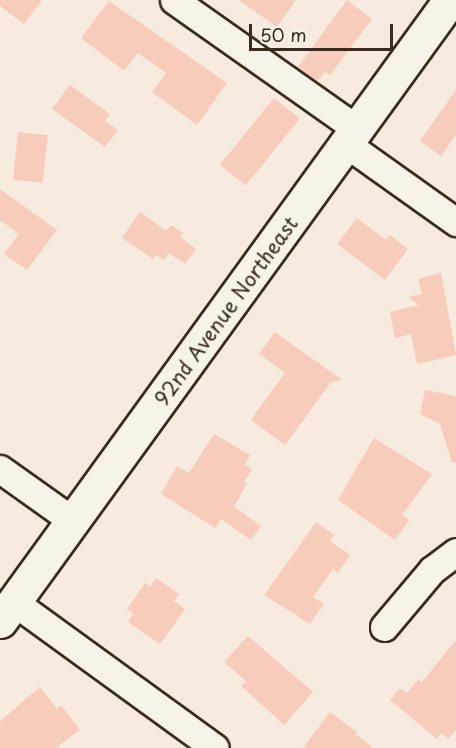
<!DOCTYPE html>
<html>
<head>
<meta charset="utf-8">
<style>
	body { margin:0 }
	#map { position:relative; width:456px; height:748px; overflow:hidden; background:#f7ebdf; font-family:"Playpen Sans",sans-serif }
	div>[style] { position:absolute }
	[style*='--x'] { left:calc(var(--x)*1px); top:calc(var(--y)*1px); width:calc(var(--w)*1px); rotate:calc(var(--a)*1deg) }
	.building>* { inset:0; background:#f8ccba; transform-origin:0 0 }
	.roads { filter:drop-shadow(2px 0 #3b2a1e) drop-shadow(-2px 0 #3b2a1e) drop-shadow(0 2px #3b2a1e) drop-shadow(0 -2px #3b2a1e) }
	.minor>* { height:27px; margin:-13.5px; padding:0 13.5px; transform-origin:13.5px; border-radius:13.5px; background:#f7f3e8 }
	.major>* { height:33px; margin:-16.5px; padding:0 16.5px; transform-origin:16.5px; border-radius:16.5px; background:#f7f3e8 }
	span { translate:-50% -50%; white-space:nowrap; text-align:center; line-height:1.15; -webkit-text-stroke:6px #f7f3e8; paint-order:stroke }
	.street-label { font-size:20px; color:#3b2a1e }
	.scale { position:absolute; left:249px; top:24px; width:144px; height:27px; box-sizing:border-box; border:3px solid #3b2a1e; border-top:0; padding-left:8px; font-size:18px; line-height:21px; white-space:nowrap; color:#3b2a1e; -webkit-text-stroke:4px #f7f3e8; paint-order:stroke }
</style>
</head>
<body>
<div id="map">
	<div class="building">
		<div style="clip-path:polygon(0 0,42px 0,24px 24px,0 6px)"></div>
		<div style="clip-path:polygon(239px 0,296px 0,277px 27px)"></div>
		<div style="clip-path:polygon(347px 0,372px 19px,330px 75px,325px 72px,317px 81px,298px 67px)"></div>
		<div style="clip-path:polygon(109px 1px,227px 83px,197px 125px,152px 92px,166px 73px,138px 53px,124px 71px,81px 38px)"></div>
		<div style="clip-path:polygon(70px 85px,110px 114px,105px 121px,118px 130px,105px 147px,52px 109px)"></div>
		<div style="clip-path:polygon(456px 90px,456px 135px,441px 156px,420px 141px)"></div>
		<div style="left:274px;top:98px;width:33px;height:86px;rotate:39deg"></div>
		<div style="left:18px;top:132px;width:30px;height:48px;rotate:6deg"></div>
		<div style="clip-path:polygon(0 189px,57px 230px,27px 270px,4px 254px,19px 234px,0 220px)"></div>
		<div style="clip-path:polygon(140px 212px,166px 231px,171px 225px,183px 233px,180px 237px,196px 249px,185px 264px,169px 253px,164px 260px,156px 255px,153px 259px,122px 238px)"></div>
		<div style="clip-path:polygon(357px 218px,386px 240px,390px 235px,408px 249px,385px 280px,337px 244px)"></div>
		<div style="clip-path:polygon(441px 273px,456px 355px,417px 364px,411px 334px,395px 338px,390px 312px,419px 305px,408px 297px,422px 294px,418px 279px)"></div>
		<div style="clip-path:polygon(275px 332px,342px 380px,331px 382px,285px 445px,251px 420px,285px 373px,259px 354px)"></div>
		<div style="clip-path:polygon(425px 390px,456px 396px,456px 462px,452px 463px,440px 424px,420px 414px)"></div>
		<div style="clip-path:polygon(214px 434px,250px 455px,245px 465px,252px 469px,244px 482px,247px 483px,234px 507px,261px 526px,251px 540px,221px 519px,215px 528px,161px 494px,177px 466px,189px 473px)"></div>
		<div style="clip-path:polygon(374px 438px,432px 474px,402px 515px,409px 520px,395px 540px,338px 500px)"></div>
		<div style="clip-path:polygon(316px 522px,334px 535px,330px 541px,350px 555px,338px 573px,333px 569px,313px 597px,324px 604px,310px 624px,264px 595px)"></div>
		<div style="clip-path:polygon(156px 578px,179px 594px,174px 601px,185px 609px,160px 644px,128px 622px,133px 614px,127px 609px,145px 583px,150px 587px)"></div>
		<div style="clip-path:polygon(248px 636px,313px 692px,284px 725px,241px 686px,246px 681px,224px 662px)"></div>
		<div style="clip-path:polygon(456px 640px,456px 730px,448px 739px,441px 733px,437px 739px,390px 700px,400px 688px,407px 693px,419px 679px,422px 682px)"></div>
		<div style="clip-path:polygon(40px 687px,57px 709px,61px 705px,80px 730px,56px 748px,0 748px,0 721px)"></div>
		<div style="clip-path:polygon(330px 712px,357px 732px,355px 734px,374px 748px,303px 748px)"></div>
	</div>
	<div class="roads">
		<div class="minor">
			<div style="--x:174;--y:0;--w:225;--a:35.2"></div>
			<div style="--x:348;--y:145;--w:133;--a:35.5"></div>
			<div style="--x:0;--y:469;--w:90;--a:35.5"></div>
			<div style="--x:14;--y:602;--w:248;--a:36"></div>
			<div style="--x:384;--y:627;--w:75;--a:-49.9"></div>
			<div style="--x:432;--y:570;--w:30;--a:-37"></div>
		</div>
		<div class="major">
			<div style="--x:0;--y:621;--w:767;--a:-54.07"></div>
		</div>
	</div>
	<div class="street-label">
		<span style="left:226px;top:311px;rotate:-54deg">92nd Avenue Northeast</span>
	</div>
	<div class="scale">50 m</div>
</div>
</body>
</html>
